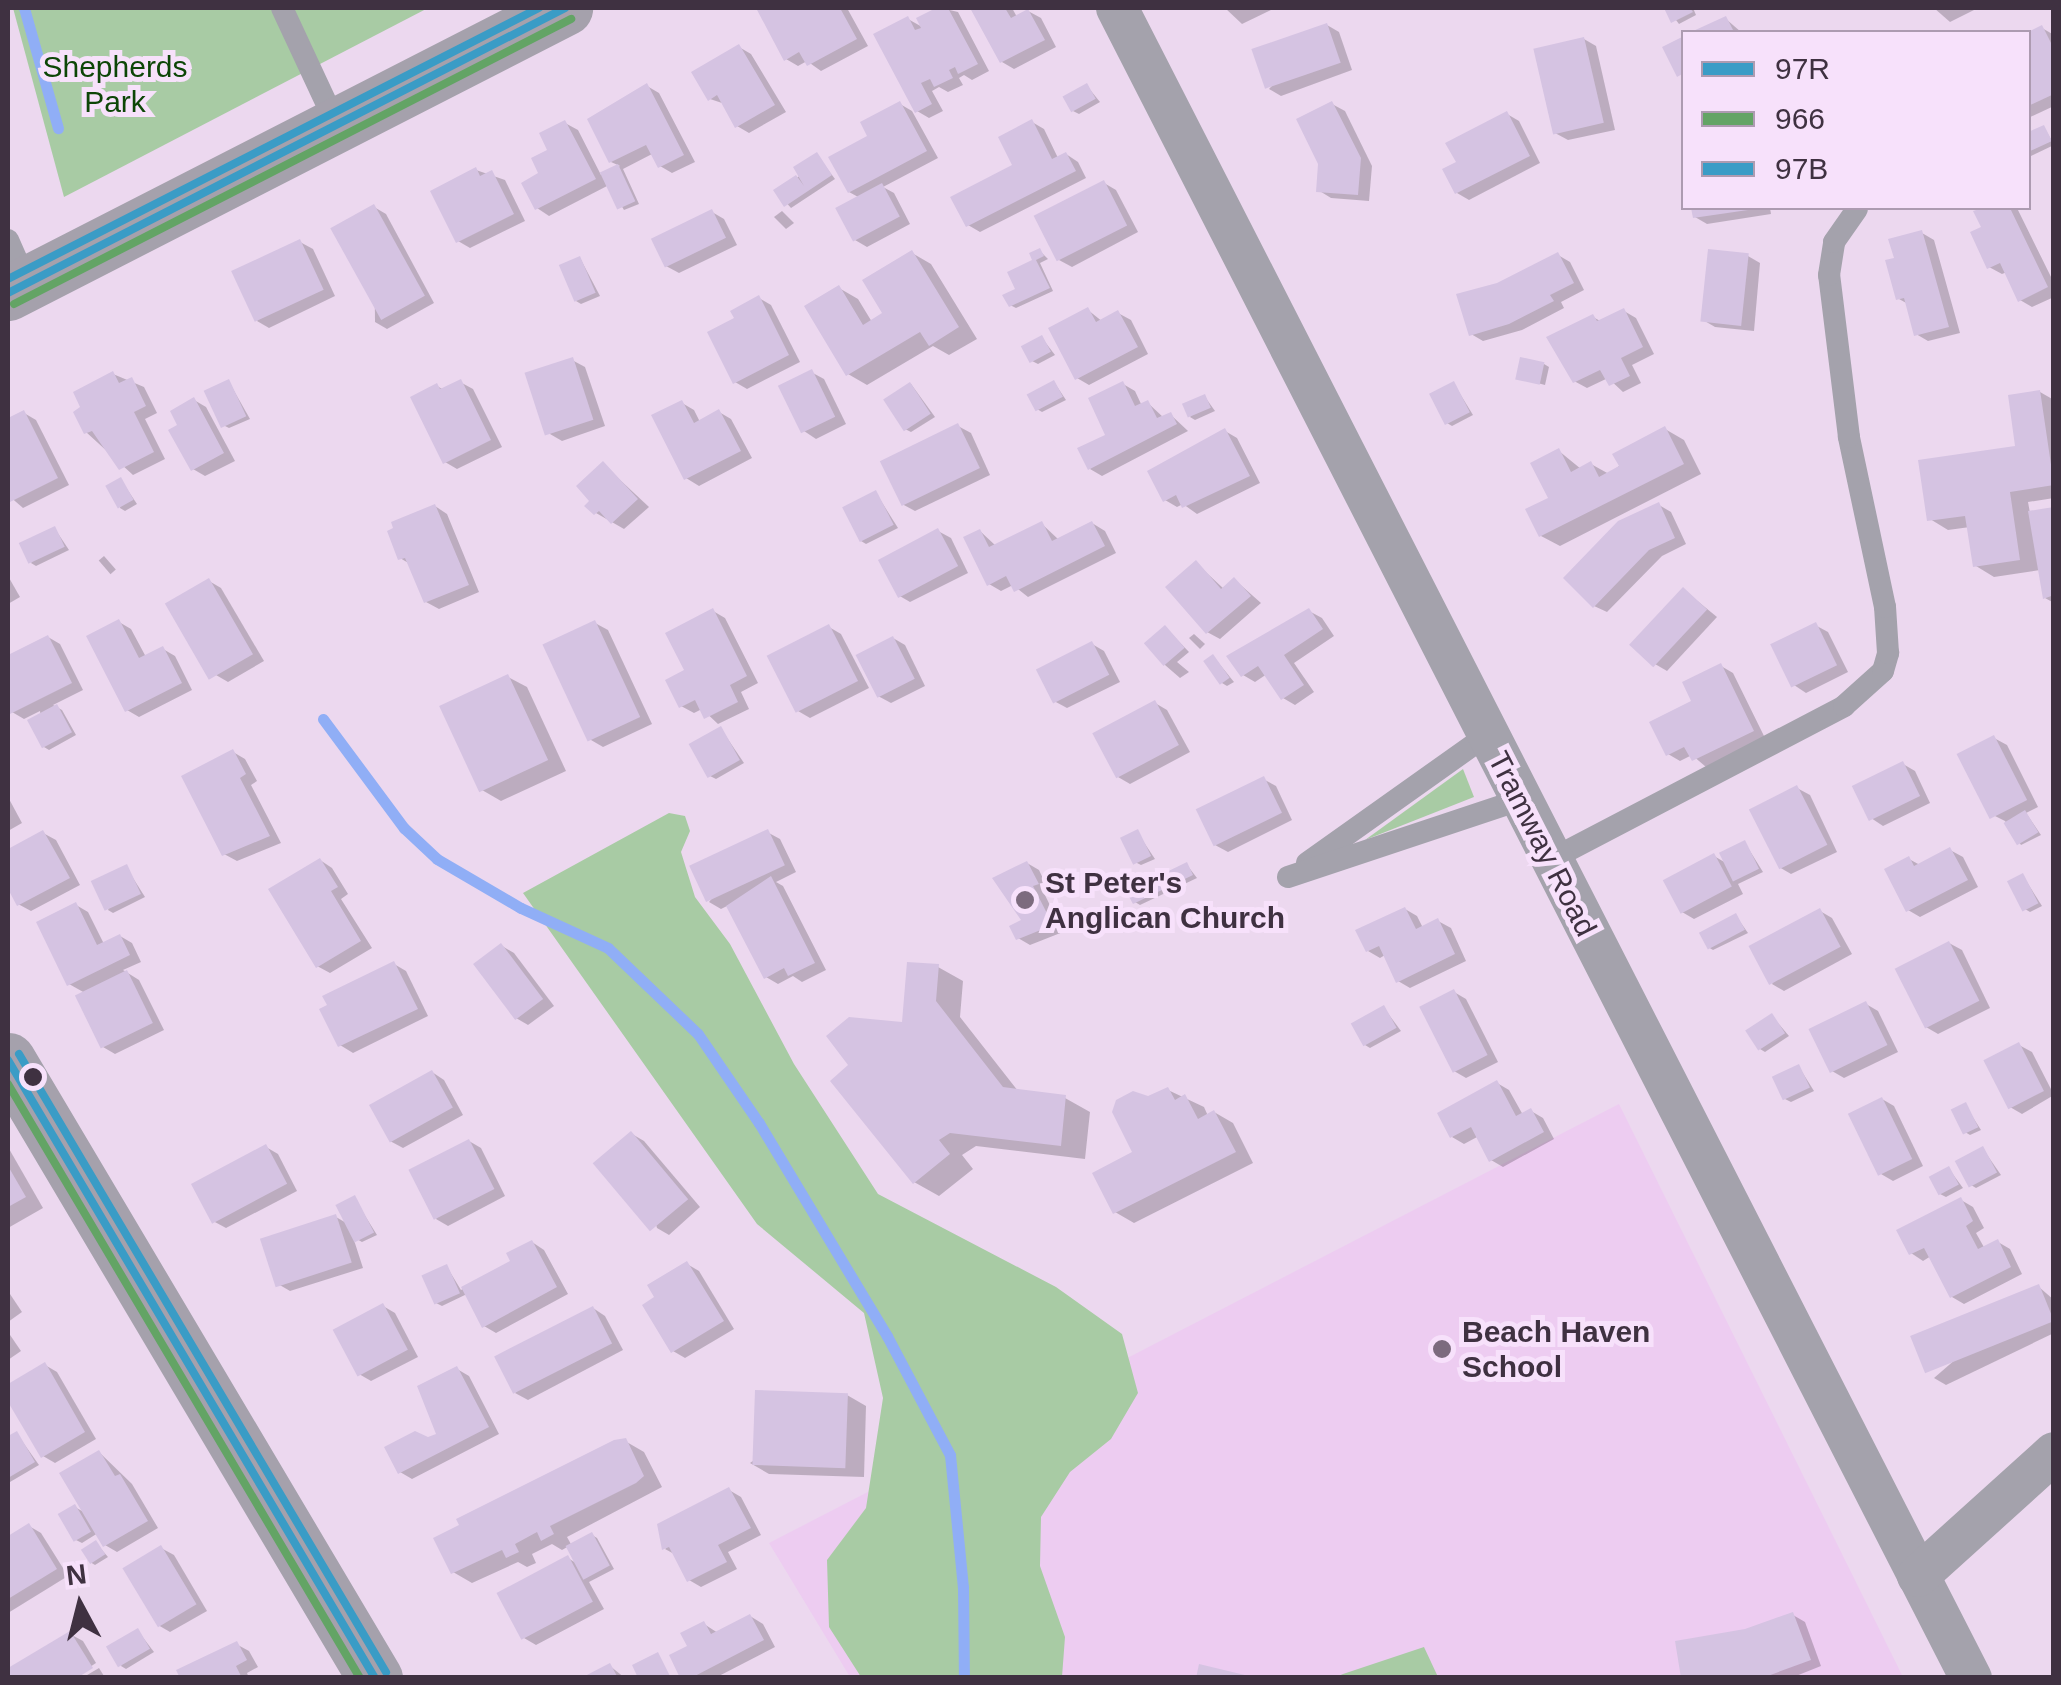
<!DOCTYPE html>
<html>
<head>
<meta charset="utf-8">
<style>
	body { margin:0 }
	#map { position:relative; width:2061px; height:1685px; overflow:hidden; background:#ecd8ef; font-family:Helvetica,sans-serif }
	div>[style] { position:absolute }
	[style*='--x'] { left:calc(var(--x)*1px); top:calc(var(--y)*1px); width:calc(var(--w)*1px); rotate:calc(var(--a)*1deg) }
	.built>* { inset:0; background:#edccf1 }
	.green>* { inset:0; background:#a8cba4 }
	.shadow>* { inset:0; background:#0003; transform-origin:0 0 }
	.stream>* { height:11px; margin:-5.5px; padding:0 5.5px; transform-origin:5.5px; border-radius:5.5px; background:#90aef6 }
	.building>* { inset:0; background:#d5c3e2; transform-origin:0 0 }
	.service>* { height:22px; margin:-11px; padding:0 11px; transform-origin:11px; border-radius:11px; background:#a4a2ac }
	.minor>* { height:42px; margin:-21px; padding:0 21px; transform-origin:21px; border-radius:21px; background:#a4a2ac }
	.secondary>* { height:55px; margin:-27.5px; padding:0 27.5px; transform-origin:27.5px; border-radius:27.5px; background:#a5a1ac }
	.bus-1>* { height:8px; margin:-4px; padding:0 4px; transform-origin:4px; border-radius:4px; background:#3a9cc6 }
	.bus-2>* { height:8px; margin:-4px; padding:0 4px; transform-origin:4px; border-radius:4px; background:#63a465 }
	.bus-3>* { height:8px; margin:-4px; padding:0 4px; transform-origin:4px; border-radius:4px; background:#3a9cc6 }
	.dots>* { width:28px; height:28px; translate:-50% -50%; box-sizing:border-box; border:5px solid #f7e1fb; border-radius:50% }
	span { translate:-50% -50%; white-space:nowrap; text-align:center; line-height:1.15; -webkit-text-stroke:10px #f7e1fb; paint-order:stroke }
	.park-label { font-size:30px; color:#0d4607 }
	.street-label { font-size:30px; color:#3f3141 }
	.poi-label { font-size:30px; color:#3f3141; font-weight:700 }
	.left { translate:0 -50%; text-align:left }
	.frame { position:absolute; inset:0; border:10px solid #3f3141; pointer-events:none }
	.legend { position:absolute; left:1681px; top:30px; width:350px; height:180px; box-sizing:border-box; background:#f7e1fb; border:2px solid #ad9bb1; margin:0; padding:12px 18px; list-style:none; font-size:30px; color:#3f3141 }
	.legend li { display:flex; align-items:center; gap:20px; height:50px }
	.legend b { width:50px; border:2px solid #ad9bb1 }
	.north { position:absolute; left:30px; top:1555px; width:100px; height:100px; -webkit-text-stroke:8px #f7e1fb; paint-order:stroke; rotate:353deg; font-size:28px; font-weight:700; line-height:40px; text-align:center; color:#3f3141 }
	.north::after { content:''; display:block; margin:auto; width:35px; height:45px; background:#3f3141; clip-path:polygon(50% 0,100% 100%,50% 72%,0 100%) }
</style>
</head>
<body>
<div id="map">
	<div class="built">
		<div style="clip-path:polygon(1619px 1104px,1903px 1677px,850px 1677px,769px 1543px)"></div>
	</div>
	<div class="green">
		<div style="clip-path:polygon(13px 8px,428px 8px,64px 197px)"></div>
		<div style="clip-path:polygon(1463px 769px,1474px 797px,1365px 840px)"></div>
		<div style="clip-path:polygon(669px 813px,685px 816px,690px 831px,681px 852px,695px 897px,730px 944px,794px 1064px,878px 1194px,1056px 1287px,1122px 1334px,1138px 1393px,1111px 1439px,1070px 1472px,1041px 1517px,1040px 1566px,1065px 1637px,1062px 1677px,861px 1677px,829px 1627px,827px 1560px,866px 1508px,883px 1398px,864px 1313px,757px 1224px,523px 893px)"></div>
		<div style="clip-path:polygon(1424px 1647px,1438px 1677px,1336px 1677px,1343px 1674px)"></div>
	</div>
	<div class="shadow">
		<div style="clip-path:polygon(759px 8px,847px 8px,868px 46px,821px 71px,807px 61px,798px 66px,786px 59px)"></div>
		<div style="clip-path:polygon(941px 8px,958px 12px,989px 71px,972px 80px,964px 75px,959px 78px,963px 85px,948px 92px,939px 87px,932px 91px,943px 111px,929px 118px,917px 111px,908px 19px,924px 28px,919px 19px)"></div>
		<div style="clip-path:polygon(972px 8px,1012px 8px,1017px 17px,1028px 11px,1041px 18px,1056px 47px,1014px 69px,1002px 62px)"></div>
		<div style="clip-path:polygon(1225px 8px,1275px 8px,1242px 24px)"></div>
		<div style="clip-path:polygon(1667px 8px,1693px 8px,1696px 15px,1679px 24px)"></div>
		<div style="clip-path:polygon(1934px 8px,1978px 8px,1950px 22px)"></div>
		<div style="clip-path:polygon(1726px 19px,1741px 32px,1697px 32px)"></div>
		<div style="clip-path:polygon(1327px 25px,1339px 32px,1352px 70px,1281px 96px,1269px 89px)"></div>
		<div style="clip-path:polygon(2042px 28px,2054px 35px,2054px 106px,2028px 118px,2028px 60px)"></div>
		<div style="clip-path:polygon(1584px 39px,1596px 46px,1615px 130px,1568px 140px,1555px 133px)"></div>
		<div style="clip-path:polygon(739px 47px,751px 54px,786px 112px,749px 133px,737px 126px,725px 104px,710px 99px)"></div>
		<div style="clip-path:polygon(647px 86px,659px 93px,695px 162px,672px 173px,660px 166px,654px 153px,623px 169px,639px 204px,624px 210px,609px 185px,549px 216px,537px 208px,542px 175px,565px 123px,578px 130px,601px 175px,620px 166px,611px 162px)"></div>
		<div style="clip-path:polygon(1087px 86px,1100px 102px,1079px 114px,1073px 111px)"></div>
		<div style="clip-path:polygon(900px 104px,912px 111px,938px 158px,883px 187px,894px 193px,910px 224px,867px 247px,855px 240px,860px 198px,849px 192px,871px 137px)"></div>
		<div style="clip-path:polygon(1332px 104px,1345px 111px,1372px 166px,1369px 201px,1331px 198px,1318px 190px)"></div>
		<div style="clip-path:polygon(1507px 114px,1519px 121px,1540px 163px,1469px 200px,1457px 193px,1459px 163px)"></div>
		<div style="clip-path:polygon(1032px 122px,1044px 129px,1058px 158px,1066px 154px,1078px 162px,1086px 178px,980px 232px,968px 225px,1016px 166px)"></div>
		<div style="clip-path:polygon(2044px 127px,2054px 145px,2029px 157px,2028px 135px)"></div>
		<div style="clip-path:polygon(817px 155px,835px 179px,791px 208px,776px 191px,801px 175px)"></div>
		<div style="clip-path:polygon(476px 170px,505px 180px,525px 221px,470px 248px,458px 241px)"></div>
		<div style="clip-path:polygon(1104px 183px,1116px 190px,1138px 232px,1072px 267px,1059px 260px)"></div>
		<div style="clip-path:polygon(374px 207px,386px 214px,434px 303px,387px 329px,375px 322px)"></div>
		<div style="clip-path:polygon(1694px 208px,1770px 208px,1771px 214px,1707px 224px,1695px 217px)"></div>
		<div style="clip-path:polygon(1987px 208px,2017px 208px,2054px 283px,2054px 297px,2032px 307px,2020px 300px,2007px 272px,2002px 274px,1989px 267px,1984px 228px,1977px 213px)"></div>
		<div style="clip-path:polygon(782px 211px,794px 223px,786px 229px,774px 217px)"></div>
		<div style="clip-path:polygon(712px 212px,724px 219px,737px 245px,679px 273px,666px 266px)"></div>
		<div style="clip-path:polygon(1922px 233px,1934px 240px,1960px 333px,1928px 341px,1916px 334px,1908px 304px,1899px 299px,1897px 259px)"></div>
		<div style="clip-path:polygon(300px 242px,313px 249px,335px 296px,269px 328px,257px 321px)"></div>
		<div style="clip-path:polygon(1040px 251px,1048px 259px,1040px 263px,1053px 291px,1016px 308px,1010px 305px)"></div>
		<div style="clip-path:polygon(912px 253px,931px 264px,977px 339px,949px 355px,933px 346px,867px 385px,848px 374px,839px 288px,858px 299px,872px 322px,886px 314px)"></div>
		<div style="clip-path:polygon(1558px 255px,1570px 262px,1584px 290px,1561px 302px,1564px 308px,1522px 330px,1483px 341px,1471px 334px)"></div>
		<div style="clip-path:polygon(1748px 256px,1760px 263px,1754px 331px,1715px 327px,1703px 320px)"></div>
		<div style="clip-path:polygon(580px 258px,600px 296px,581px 304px,576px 301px)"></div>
		<div style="clip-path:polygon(759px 298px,771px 305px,800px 362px,747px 389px,735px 382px,737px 319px)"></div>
		<div style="clip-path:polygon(1088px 310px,1103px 322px,1118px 313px,1131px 320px,1148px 354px,1089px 385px,1077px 378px)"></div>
		<div style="clip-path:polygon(1624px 311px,1636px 318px,1654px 354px,1632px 365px,1641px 383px,1623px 392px,1608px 378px,1587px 388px,1574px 381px,1593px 317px,1602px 322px)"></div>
		<div style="clip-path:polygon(1042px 338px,1055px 355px,1038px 364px,1032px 361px)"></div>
		<div style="clip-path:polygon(572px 360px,585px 367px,605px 426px,562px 441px,550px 434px)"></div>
		<div style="clip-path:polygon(1544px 364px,1549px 367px,1545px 385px,1518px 378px)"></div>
		<div style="clip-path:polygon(811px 372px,824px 379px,846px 424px,816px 439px,804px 431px)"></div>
		<div style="clip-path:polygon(113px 374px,144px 387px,157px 413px,145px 419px,165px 459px,133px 475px,86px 432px)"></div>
		<div style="clip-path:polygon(229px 382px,250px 419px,229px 428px,223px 425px)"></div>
		<div style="clip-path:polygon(460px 382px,473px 389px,502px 447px,457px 469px,445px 462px,437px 386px,444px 390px)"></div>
		<div style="clip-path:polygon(1054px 382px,1066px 400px,1042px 412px,1037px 409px)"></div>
		<div style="clip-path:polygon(911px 384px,935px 417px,911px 432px,905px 429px)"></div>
		<div style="clip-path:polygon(1123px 384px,1135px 391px,1142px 406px,1148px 403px,1164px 418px,1171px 415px,1188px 431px,1102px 476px,1090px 469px,1109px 436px)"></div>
		<div style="clip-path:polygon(1454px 384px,1473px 415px,1452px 426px,1447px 423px)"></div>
		<div style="clip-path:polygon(2040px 392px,2054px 400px,2054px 498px,2028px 502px,2030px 513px,2054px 510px,2054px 603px,2045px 598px,2040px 570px,1994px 577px,1976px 566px,1970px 527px,1948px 530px,1930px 519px,2018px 448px)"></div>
		<div style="clip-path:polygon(1205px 397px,1215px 411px,1195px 420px,1190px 417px)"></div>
		<div style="clip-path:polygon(194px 400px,206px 407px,235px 461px,205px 476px,193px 469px,181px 426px)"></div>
		<div style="clip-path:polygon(682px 403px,694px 410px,700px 422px,719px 412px,731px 419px,752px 458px,699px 486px,686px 478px)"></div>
		<div style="clip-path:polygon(24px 413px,36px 420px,69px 485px,23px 508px,8px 495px,8px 421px)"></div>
		<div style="clip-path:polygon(958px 426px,971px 433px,990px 475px,915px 511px,902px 504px)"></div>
		<div style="clip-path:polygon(1665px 429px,1684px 440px,1701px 474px,1560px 546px,1541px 536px,1559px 451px,1581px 469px,1591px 464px,1609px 474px)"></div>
		<div style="clip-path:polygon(1225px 431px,1237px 438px,1260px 483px,1197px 514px,1183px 504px,1177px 507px,1165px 500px)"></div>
		<div style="clip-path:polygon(603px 464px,649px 507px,624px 529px,596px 513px)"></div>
		<div style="clip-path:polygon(121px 480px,137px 504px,125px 511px,120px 508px)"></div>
		<div style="clip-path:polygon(876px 493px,898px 528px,866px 544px,861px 541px)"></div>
		<div style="clip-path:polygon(1659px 505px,1671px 512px,1686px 544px,1662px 556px,1607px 612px,1594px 606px)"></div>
		<div style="clip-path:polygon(435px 506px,447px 514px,479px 592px,439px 609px,426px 602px,410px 564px,400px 558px)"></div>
		<div style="clip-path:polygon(1092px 523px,1105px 531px,1116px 553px,1028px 597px,1013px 585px,1001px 591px,989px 584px,980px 531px,996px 546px,1042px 524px,1059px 540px)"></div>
		<div style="clip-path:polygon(55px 529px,69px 550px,36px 566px,31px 563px)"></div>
		<div style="clip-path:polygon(938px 531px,951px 538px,968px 573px,910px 602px,898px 595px)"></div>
		<div style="left:104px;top:556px;width:18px;height:7px;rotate:49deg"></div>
		<div style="clip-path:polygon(1196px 563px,1224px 589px,1235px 580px,1261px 603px,1220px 639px,1207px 632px)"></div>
		<div style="clip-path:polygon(8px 576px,20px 597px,8px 604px)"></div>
		<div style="clip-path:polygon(209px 581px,221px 588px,264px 661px,228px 682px,216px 675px)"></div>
		<div style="clip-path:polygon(1684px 590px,1717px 617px,1667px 671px,1655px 664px)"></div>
		<div style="clip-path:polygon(713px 611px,725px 618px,758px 683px,741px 692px,749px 709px,718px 724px,702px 709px,694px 713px,681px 706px,688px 671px)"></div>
		<div style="clip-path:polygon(1309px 611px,1322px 618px,1334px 636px,1294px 663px,1314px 692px,1295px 705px,1283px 698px,1267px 674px,1255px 682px,1243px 675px)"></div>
		<div style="clip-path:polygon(119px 622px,131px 629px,146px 657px,163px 649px,175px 656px,192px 690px,139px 717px,127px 710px)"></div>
		<div style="clip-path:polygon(595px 623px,608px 630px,652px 724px,603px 747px,591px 740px)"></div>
		<div style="clip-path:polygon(1815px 625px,1828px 632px,1848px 672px,1806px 693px,1794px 685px)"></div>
		<div style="clip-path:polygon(829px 627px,841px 634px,869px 688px,810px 718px,798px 711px)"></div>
		<div style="clip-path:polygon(1166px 628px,1189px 652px,1177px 662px,1189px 672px,1180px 678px,1165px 665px)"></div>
		<div style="clip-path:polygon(1194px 634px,1205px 644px,1200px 649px,1189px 638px)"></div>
		<div style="clip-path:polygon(48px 637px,60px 644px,83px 690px,53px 705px,62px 710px,76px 735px,49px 750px,44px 747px,40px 711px,24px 719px,12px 712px,8px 703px,8px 658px)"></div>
		<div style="clip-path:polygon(893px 638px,905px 645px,925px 686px,891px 703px,878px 696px)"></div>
		<div style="clip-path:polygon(1092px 644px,1104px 651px,1120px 682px,1067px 708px,1054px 701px)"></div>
		<div style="clip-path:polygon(1213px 656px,1234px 682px,1227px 686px,1222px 683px)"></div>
		<div style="clip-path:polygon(1721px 666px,1733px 673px,1765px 738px,1706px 767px,1692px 755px,1680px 761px,1668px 754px,1695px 702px)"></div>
		<div style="clip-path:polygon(508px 677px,527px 687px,566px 771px,501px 801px,482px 790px)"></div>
		<div style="clip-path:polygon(1155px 703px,1167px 710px,1190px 752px,1130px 784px,1118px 777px)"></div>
		<div style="clip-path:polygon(721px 729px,744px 763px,716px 779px,710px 776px)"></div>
		<div style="clip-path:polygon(1994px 738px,2007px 745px,2038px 807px,2026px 813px,2041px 835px,2021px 845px,2005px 821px,1995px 816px)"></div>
		<div style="clip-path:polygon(233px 752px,245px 759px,257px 781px,251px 785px,281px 843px,237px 861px,224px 854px)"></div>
		<div style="clip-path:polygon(1903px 764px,1915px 771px,1930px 803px,1883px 826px,1871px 818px)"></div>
		<div style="clip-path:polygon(1263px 779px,1276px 786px,1292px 820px,1228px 852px,1215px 845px)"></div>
		<div style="clip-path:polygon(1797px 788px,1810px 795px,1837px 852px,1791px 874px,1779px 867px)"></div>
		<div style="clip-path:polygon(8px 797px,22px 823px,8px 831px)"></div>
		<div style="clip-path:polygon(767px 832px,780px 839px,796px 872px,776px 882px,783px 886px,826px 970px,802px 982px,793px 976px,778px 984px,766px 977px,729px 905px,721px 909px,709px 902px)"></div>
		<div style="clip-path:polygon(1137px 832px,1155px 859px,1141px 865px,1135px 862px)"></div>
		<div style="clip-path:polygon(43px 833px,56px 840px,80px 885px,31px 911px,18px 904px,8px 884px,12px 877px,8px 852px)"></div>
		<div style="clip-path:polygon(1745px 843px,1763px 872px,1738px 884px,1743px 894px,1694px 919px,1682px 912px,1714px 856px,1726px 863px)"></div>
		<div style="clip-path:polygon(1950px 850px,1963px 857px,1978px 887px,1920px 917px,1908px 910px,1909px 859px,1920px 865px)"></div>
		<div style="clip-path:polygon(320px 860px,332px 868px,348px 894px,341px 899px,372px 948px,330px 973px,317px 966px)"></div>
		<div style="clip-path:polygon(1027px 863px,1039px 870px,1049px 891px,1044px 893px,1063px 932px,1030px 945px,1018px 938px,1024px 921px)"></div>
		<div style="clip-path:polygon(1187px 865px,1197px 878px,1140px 905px,1135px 902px,1136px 875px,1145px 885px)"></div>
		<div style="clip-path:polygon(126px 867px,145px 897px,113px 913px,108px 910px)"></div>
		<div style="clip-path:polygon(2023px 876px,2042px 906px,2030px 912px,2025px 909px)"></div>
		<div style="clip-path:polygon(76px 905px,88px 912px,104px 944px,120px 936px,132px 943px,141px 962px,123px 970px,139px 980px,164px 1030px,115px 1054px,103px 1047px,85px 993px,69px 984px)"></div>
		<div style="clip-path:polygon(1405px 909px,1417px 916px,1423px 928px,1438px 921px,1451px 928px,1466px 961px,1410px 988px,1398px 981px,1385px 955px,1380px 958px,1368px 951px)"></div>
		<div style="clip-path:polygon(1820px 911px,1832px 918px,1852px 954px,1784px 991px,1772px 984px)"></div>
		<div style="clip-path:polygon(1736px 916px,1748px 933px,1713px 950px,1708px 947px)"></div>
		<div style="clip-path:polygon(1949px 943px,1962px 950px,1990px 1008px,1938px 1034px,1926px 1027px)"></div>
		<div style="clip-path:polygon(502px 946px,514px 953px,554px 1006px,528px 1025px,516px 1018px)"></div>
		<div style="clip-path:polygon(394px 964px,406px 971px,428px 1016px,353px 1053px,340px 1045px)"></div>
		<div style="clip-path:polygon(938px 967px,963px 981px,960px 1017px,1018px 1091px,1065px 1098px,1090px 1112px,1085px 1159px,976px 1146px,962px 1155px,973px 1169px,939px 1196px,914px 1182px,904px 1025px)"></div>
		<div style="clip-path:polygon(1454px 992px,1466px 999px,1498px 1062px,1466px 1078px,1454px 1071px)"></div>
		<div style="clip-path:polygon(1866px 1004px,1878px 1011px,1898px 1052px,1844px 1078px,1832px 1071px)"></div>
		<div style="clip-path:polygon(1384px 1008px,1401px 1031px,1370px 1048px,1365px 1045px)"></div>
		<div style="clip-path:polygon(1772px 1016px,1789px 1036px,1765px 1052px,1760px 1049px)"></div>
		<div style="clip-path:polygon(2019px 1045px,2032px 1052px,2054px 1095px,2022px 1114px,2010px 1107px)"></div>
		<div style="clip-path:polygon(1799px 1067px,1814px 1091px,1791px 1102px,1785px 1099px)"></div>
		<div style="clip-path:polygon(432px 1072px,444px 1080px,463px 1115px,403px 1148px,390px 1141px)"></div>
		<div style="clip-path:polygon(1497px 1083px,1509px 1090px,1523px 1115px,1531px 1111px,1543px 1118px,1554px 1139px,1503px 1167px,1491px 1160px,1479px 1136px,1464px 1144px,1452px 1137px)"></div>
		<div style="clip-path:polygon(1168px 1090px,1204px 1107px,1208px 1116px,1214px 1112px,1233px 1123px,1253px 1163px,1134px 1223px,1115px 1212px,1149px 1099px)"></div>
		<div style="clip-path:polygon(1882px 1099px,1894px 1106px,1923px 1166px,1893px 1181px,1881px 1174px)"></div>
		<div style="clip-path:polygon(1965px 1105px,1981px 1130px,1970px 1135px,1965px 1132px)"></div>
		<div style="clip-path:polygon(632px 1134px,644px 1141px,700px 1207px,669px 1235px,657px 1228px)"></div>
		<div style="clip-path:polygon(469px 1141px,481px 1148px,505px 1196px,448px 1226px,436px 1219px)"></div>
		<div style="clip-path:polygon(8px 1147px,43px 1208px,8px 1228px)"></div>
		<div style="clip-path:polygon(266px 1147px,278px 1154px,297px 1191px,226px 1228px,213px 1221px)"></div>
		<div style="clip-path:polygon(1983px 1149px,2001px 1175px,1976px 1188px,1971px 1185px)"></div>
		<div style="clip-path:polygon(1949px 1169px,1963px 1188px,1946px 1197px,1940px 1194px)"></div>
		<div style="clip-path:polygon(354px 1198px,377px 1235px,362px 1242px,353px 1237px,363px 1268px,290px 1291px,278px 1284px,336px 1217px,348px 1224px)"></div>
		<div style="clip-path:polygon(1961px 1200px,1973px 1207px,1984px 1228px,1976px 1233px,1985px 1249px,1998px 1242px,2010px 1249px,2022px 1274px,1964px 1304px,1952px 1297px,1931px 1256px,1923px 1261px,1911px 1253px)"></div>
		<div style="clip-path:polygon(532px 1242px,544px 1250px,568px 1294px,496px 1333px,484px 1326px,467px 1294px,442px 1306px,436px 1303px,447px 1267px,461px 1290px,513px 1262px)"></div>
		<div style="clip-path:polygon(687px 1264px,699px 1271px,734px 1329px,685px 1358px,673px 1351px,657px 1298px)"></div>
		<div style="clip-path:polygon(2039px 1287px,2054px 1300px,2054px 1333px,1946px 1385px,1934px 1378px)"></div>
		<div style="clip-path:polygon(8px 1291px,22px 1312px,8px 1322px)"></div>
		<div style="clip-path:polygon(383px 1306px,395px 1313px,418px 1357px,371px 1381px,359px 1374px)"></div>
		<div style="clip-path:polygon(593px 1308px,605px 1316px,623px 1350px,528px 1400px,515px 1393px)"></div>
		<div style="clip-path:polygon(8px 1332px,21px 1351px,8px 1360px)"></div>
		<div style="clip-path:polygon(45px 1365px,57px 1372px,96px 1439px,55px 1463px,43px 1456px,8px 1397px,8px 1387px)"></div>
		<div style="clip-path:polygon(457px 1369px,469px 1376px,499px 1434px,412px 1479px,400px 1472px,439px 1435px)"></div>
		<div style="clip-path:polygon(847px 1395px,866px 1406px,864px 1477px,769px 1474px,750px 1463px)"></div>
		<div style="clip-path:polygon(17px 1434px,39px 1465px,10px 1482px,8px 1439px)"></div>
		<div style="clip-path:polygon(625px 1441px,644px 1452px,662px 1487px,567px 1537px,572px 1546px,592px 1535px,597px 1538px,614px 1569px,589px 1582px,604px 1609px,536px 1645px,524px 1638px,568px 1558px,579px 1565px,569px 1546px,562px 1550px,552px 1544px,532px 1554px,536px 1563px,527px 1567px,518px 1562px,472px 1583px,453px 1572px)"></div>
		<div style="clip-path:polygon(99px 1452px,132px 1484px,158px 1528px,117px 1552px,105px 1545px,98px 1533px,82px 1543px,76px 1540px,75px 1507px,87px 1514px)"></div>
		<div style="clip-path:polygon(729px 1490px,741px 1497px,761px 1535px,728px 1552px,737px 1569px,701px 1587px,689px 1580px,676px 1555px,665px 1549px)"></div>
		<div style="clip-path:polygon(29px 1526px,41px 1533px,68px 1576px,8px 1613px,8px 1539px)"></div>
		<div style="clip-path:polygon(96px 1543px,108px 1557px,95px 1565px,90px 1562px)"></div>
		<div style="clip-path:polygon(161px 1548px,174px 1555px,207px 1611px,170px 1632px,158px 1625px)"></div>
		<div style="clip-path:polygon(1793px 1615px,1805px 1622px,1821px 1666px,1791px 1678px,1684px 1678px,1746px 1631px)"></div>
		<div style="clip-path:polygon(750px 1616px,763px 1624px,775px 1647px,715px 1678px,683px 1678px,704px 1624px,718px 1633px)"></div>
		<div style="clip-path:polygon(138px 1631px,154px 1652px,126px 1669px,121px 1666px)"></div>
		<div style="clip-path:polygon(70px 1634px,83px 1641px,96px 1663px,73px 1678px,8px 1678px,8px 1671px)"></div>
		<div style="clip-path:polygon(236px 1644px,249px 1651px,258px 1667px,247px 1673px,249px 1678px,182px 1678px)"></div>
		<div style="clip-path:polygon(610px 1666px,625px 1678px,586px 1678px)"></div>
		<div style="clip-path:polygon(99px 1668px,104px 1676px,82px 1678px)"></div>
	</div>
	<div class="stream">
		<div style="--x:24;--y:8;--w:125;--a:74.2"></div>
		<div style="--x:323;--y:719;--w:136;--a:53.4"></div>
		<div style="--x:404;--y:828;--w:45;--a:43.2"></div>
		<div style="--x:437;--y:859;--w:97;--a:30.3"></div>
		<div style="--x:521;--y:908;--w:96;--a:24.7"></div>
		<div style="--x:608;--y:948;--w:124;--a:43.7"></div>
		<div style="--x:698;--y:1034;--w:108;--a:55.6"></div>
		<div style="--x:759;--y:1123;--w:249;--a:59"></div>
		<div style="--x:887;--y:1336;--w:135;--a:62.1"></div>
		<div style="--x:950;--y:1455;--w:133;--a:84.4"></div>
		<div style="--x:963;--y:1587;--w:91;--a:89.4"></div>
	</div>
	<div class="building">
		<div style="clip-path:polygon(756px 8px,840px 8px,857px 39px,807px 66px,799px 52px,784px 61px)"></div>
		<div style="clip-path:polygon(936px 8px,948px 8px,978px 64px,958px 74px,955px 67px,949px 70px,953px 78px,934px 87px,930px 79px,921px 83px,932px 104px,915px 113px,873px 34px,908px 16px,915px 30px,921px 28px,916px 18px)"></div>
		<div style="clip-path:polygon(970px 8px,1005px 8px,1011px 18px,1028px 9px,1045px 40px,1000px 63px)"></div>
		<div style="clip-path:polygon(1664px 8px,1690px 8px,1693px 12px,1671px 23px)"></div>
		<div style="clip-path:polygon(1726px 16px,1734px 32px,1691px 32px)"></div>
		<div style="left:1327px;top:23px;width:42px;height:80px;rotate:71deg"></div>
		<div style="clip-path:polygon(2042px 25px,2054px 49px,2054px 94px,2028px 106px,2028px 32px)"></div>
		<div style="clip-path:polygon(1684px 36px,1684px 73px,1677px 77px,1662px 47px)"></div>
		<div style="left:1584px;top:37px;width:88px;height:52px;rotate:77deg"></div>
		<div style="clip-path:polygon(739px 44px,775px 105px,735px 128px,717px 95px,708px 101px,691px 72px)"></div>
		<div style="clip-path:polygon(647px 83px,684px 155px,658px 168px,646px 145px,609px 163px,587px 119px)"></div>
		<div style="left:1087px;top:83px;width:18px;height:28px;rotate:61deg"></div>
		<div style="clip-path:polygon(900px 101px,927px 151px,848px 193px,828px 157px,867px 136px,860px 122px)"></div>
		<div style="clip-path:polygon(1332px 101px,1361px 158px,1358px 195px,1316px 192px,1318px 164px,1296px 119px)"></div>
		<div style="clip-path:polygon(1507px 111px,1530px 156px,1455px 194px,1442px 169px,1456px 162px,1445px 143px)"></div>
		<div style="clip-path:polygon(1032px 119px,1052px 159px,1066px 152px,1076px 171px,966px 227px,950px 197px,1012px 165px,998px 137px)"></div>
		<div style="clip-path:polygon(565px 120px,596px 179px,535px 210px,521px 183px,538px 173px,531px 158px,547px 150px,539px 133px)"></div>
		<div style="clip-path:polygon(2044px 125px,2052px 141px,2028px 152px,2028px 132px)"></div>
		<div style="clip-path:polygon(817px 152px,832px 175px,784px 207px,773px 190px,796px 175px,804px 186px,793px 167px)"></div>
		<div style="left:618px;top:164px;width:41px;height:20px;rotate:65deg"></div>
		<div style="clip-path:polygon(476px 167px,480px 176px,492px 170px,514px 214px,456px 243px,430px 191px)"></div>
		<div style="left:1104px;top:180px;width:51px;height:79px;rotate:63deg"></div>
		<div style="left:882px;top:183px;width:38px;height:53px;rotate:62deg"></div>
		<div style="left:374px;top:204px;width:105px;height:50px;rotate:61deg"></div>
		<div style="clip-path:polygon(1691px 208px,1748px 208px,1748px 210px,1693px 218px)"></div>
		<div style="clip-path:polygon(1982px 208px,2010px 208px,2048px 287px,2018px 302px,2000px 263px,1987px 269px,1970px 232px,1981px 227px,1973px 211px)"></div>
		<div style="left:712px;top:209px;width:32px;height:68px;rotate:64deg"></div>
		<div style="clip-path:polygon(1922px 230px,1949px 327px,1914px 336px,1904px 298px,1896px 300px,1885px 260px,1894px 258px,1888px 239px)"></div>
		<div style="left:300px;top:239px;width:56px;height:76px;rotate:65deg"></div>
		<div style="clip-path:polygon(1040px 248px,1044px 256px,1036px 260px,1050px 288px,1009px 307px,1002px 295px,1015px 289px,1007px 272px,1032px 260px,1029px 253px)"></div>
		<div style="left:1708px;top:249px;width:41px;height:73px;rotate:6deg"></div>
		<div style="clip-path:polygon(912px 250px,959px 327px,929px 346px,920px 332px,846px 376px,804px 306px,839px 285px,863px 325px,882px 313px,862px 280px)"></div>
		<div style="clip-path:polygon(1558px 252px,1574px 283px,1550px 295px,1554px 301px,1509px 324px,1469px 336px,1456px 294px,1497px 283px)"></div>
		<div style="left:580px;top:256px;width:40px;height:23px;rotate:67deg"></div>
		<div style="clip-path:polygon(759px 295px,789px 355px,733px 384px,707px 332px,734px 318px,730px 311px)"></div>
		<div style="clip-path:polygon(1088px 307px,1096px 322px,1118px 310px,1138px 347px,1075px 380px,1048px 328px)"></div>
		<div style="clip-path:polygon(1624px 308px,1643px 347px,1621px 358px,1630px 376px,1609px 386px,1600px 370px,1573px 383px,1546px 337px,1593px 314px,1597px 321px)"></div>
		<div style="left:1042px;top:335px;width:19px;height:24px;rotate:62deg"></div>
		<div style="left:573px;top:357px;width:66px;height:51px;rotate:72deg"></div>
		<div style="left:1520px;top:357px;width:25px;height:23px;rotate:12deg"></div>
		<div style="left:812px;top:369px;width:53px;height:38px;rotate:64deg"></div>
		<div style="clip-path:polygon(113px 371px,119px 383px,132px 377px,146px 406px,134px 412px,154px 452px,119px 470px,92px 431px,84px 434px,73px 412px,80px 407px,73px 392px)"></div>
		<div style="left:229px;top:379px;width:41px;height:28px;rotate:65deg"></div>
		<div style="clip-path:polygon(461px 379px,491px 440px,443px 464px,410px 397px,437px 383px,440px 389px)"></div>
		<div style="left:1054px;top:380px;width:19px;height:31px;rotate:62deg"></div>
		<div style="clip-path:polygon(1123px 381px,1135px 406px,1148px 400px,1157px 418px,1171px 412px,1177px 424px,1088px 470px,1077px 448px,1105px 435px,1088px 398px)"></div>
		<div style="left:1454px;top:381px;width:35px;height:28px;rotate:63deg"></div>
		<div style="left:910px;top:382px;width:38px;height:32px;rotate:57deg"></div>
		<div style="clip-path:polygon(2040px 390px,2054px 485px,2010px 492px,2020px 560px,1973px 567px,1965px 516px,1927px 521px,1918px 460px,2015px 446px,2008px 395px)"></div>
		<div style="left:1205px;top:394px;width:15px;height:25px;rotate:67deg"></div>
		<div style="clip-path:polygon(194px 397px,224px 453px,191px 471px,168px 430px,177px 425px,170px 411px)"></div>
		<div style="clip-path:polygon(682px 400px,694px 423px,719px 409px,741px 451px,684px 480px,651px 415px)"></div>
		<div style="clip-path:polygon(24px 410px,58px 478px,8px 503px,8px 418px)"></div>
		<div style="left:958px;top:423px;width:50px;height:87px;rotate:64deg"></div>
		<div style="clip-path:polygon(1665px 426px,1684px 464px,1539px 537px,1525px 509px,1548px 498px,1530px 463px,1559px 448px,1571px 472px,1591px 461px,1599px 477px,1619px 466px,1612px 454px)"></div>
		<div style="clip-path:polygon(1225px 428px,1250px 476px,1182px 508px,1176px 495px,1163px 502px,1147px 471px)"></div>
		<div style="clip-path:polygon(603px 461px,638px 499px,611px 524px,599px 511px,594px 515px,584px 506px,589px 501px,576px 486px)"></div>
		<div style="left:121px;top:477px;width:26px;height:18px;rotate:61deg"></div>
		<div style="left:876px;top:490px;width:39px;height:38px;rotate:63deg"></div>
		<div style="clip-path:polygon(1659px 502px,1675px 538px,1649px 550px,1593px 608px,1563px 578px,1618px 521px)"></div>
		<div style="clip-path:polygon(435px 504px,469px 585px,424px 603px,405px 558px,398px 560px,387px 531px,393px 528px,391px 522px)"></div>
		<div style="clip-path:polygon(2054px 507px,2054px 595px,2043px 599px,2028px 511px)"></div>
		<div style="clip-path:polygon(1042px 521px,1052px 541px,1092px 521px,1105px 546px,1014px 592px,1006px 576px,987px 586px,963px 537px,980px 529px,989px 547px)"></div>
		<div style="left:55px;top:526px;width:23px;height:40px;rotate:65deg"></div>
		<div style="left:938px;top:528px;width:43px;height:68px;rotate:62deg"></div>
		<div style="clip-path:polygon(1196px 560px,1221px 589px,1234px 577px,1251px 596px,1206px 634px,1165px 587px)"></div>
		<div style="left:209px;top:578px;width:88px;height:51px;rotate:60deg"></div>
		<div style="left:1683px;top:587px;width:33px;height:79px;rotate:43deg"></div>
		<div style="clip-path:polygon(713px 608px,747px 676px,730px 685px,738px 702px,704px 719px,695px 700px,679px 708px,665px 680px,684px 670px,665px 633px)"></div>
		<div style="clip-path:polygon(1309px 608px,1323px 629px,1284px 655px,1304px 685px,1281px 700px,1258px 666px,1241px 677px,1226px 656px)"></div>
		<div style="clip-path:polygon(119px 619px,139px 658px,163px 646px,182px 683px,125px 712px,86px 636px)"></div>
		<div style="left:595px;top:620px;width:107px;height:58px;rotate:65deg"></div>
		<div style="left:1816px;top:622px;width:48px;height:51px;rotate:64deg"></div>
		<div style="left:829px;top:624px;width:64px;height:70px;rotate:63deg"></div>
		<div style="left:1165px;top:625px;width:30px;height:28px;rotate:49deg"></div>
		<div style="clip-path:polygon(48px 635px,72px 683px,10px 714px,8px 655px)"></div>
		<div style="left:893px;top:636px;width:48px;height:42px;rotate:63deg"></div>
		<div style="left:1092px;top:641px;width:38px;height:63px;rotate:63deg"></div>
		<div style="left:1213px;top:654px;width:29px;height:12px;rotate:55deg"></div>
		<div style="clip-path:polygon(1721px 663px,1754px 731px,1692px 761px,1684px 747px,1666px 756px,1649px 722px,1691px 701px,1682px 682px)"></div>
		<div style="left:508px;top:674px;width:95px;height:76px;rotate:65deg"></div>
		<div style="left:1155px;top:700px;width:51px;height:71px;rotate:62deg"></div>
		<div style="left:57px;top:704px;width:32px;height:34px;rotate:62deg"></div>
		<div style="left:721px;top:726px;width:39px;height:37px;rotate:61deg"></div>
		<div style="left:1994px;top:735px;width:73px;height:42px;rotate:63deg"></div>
		<div style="clip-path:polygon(233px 749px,246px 774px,240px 778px,270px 836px,222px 856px,181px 776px)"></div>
		<div style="left:1903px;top:761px;width:39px;height:57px;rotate:64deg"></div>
		<div style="left:1264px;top:776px;width:41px;height:76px;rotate:64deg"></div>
		<div style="left:1797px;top:785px;width:67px;height:54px;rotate:63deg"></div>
		<div style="left:2025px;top:810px;width:26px;height:25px;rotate:59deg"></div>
		<div style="left:768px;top:829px;width:40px;height:87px;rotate:65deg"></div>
		<div style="left:1138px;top:829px;width:30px;height:20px;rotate:64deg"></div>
		<div style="clip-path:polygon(43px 830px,70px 878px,17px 906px,8px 889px,8px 849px)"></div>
		<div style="left:1745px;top:840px;width:32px;height:29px;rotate:64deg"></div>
		<div style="clip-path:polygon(1950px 847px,1968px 880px,1906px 912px,1884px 869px,1909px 856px,1914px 866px)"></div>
		<div style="left:1714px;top:853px;width:38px;height:58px;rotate:62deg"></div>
		<div style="clip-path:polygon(320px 858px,338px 887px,331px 891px,361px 941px,316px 968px,268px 889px)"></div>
		<div style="clip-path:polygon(1027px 861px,1039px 884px,1033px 886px,1053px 925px,1016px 940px,1009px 926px,1021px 920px,992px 878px)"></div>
		<div style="clip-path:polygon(1187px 862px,1193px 875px,1133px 904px,1120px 880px,1136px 872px,1142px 884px)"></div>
		<div style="left:127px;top:864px;width:33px;height:40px;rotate:65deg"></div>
		<div style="left:2023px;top:873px;width:34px;height:18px;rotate:63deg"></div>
		<div style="clip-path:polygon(771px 876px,815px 963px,788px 976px,784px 968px,764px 979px,726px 906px)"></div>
		<div style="clip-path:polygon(76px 902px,97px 945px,120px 934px,130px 955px,67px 986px,36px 922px)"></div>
		<div style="clip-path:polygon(1405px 907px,1416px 929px,1438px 918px,1455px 954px,1396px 983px,1379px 946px,1366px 952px,1355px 930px)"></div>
		<div style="left:1820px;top:908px;width:44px;height:81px;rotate:62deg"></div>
		<div style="left:1736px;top:913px;width:19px;height:42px;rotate:62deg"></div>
		<div style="left:1949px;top:941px;width:67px;height:61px;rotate:63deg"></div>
		<div style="left:501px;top:943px;width:70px;height:35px;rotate:53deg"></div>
		<div style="clip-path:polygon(394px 961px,418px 1009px,338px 1047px,319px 1009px,327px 1005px,322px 996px)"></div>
		<div style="clip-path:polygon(907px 962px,939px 964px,936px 1001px,1003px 1087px,1066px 1095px,1061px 1146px,950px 1133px,939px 1140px,950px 1154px,913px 1184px,830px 1081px,848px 1065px,826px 1036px,849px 1017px,902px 1022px)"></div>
		<div style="left:127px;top:970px;width:59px;height:58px;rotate:64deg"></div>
		<div style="left:1454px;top:989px;width:74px;height:39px;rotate:63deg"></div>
		<div style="left:1866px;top:1001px;width:49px;height:64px;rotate:64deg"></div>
		<div style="left:1384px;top:1005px;width:26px;height:38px;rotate:61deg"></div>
		<div style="left:1772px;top:1013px;width:24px;height:32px;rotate:57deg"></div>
		<div style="left:2019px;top:1042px;width:55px;height:40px;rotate:63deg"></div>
		<div style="left:1799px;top:1064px;width:26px;height:30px;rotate:65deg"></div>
		<div style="left:432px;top:1070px;width:43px;height:72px;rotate:61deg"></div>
		<div style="clip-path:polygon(1497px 1080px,1516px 1116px,1531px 1108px,1544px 1132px,1489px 1162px,1471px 1127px,1450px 1138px,1437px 1113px)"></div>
		<div style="clip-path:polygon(1168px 1087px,1175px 1100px,1185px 1094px,1198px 1119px,1214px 1110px,1236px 1152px,1113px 1214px,1092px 1173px,1132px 1152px,1112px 1112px,1116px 1100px,1133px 1091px,1148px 1096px)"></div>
		<div style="left:1882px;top:1097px;width:69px;height:38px;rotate:64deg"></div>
		<div style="left:1966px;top:1102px;width:28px;height:17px;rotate:64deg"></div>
		<div style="left:631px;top:1131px;width:89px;height:50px;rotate:50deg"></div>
		<div style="left:469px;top:1139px;width:56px;height:68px;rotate:63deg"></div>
		<div style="left:266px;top:1144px;width:45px;height:85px;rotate:62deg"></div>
		<div style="left:1983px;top:1146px;width:30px;height:32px;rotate:62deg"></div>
		<div style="clip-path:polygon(8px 1166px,26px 1197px,8px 1207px)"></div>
		<div style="left:1949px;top:1166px;width:21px;height:23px;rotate:62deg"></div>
		<div style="left:355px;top:1195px;width:42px;height:22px;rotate:63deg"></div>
		<div style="clip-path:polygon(1961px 1197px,1973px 1221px,1966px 1226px,1978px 1249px,1998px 1239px,2011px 1267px,1950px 1298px,1924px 1248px,1909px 1255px,1896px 1230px)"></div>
		<div style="left:336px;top:1214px;width:51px;height:80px;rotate:72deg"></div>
		<div style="clip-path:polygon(532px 1240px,557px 1287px,482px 1328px,461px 1287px,510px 1261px,506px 1253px)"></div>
		<div style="clip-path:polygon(687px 1261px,724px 1321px,671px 1353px,642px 1305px,654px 1297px,647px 1285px)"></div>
		<div style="left:447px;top:1264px;width:32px;height:28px;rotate:66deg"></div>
		<div style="left:2039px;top:1284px;width:40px;height:139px;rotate:68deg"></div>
		<div style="left:383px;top:1303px;width:53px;height:57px;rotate:62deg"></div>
		<div style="left:593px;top:1306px;width:42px;height:111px;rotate:63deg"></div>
		<div style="clip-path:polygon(45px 1362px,85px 1432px,41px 1458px,8px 1402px,8px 1384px)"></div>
		<div style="clip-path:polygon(457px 1366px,489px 1427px,398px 1474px,384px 1447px,415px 1431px,428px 1437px,436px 1434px,417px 1386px)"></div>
		<div style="left:755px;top:1390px;width:93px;height:75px;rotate:2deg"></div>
		<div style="clip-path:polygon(17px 1431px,35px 1462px,8px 1478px,8px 1436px)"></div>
		<div style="clip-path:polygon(626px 1438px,644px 1476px,636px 1483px,550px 1526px,554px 1534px,541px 1541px,537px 1532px,515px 1544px,519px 1552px,506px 1558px,502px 1550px,451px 1574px,433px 1538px,459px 1525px,456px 1519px,614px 1440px)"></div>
		<div style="clip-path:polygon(99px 1450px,115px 1476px,120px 1474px,148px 1521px,103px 1547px,59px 1473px)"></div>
		<div style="clip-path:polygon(729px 1487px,751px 1528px,718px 1545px,727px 1562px,687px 1582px,669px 1547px,662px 1550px,657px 1524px)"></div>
		<div style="left:75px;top:1504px;width:32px;height:20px;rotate:60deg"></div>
		<div style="clip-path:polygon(29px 1523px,57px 1569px,8px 1599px,8px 1536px)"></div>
		<div style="left:592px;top:1532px;width:38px;height:30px;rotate:62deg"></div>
		<div style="left:96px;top:1540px;width:17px;height:18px;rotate:57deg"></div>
		<div style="left:161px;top:1545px;width:69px;height:45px;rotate:59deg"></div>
		<div style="left:568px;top:1555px;width:53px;height:81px;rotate:62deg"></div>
		<div style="clip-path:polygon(1793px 1612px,1811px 1660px,1762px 1678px,1681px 1678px,1675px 1641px,1745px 1629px)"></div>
		<div style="clip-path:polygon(750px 1614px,764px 1640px,691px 1678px,680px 1678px,669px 1655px,687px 1646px,680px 1633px,704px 1621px,711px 1634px)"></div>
		<div style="left:138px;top:1628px;width:24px;height:37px;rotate:60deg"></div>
		<div style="clip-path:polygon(70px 1631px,93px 1668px,77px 1678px,8px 1678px,8px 1668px)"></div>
		<div style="clip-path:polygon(237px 1641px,247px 1660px,236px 1666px,242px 1678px,180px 1678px,176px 1670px)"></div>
		<div style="clip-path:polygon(658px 1652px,671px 1678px,638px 1678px,632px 1665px)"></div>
		<div style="clip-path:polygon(610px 1663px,618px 1678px,581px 1678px)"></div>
		<div style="clip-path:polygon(1199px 1664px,1249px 1676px,1249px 1678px,1196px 1678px)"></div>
	</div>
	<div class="service">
		<div style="--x:282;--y:8;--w:130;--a:65"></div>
		<div style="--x:8;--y:240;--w:47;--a:66.2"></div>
		<div style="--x:1550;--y:860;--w:332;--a:-27.6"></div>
		<div style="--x:1844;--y:706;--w:52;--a:-41.9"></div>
		<div style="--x:1883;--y:671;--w:19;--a:-74"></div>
		<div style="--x:1888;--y:653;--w:46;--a:-93.7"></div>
		<div style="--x:1885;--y:607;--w:174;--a:-102"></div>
		<div style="--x:1849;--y:437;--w:163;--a:-97"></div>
		<div style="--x:1829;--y:275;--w:33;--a:-81"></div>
		<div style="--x:1834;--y:242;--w:40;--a:-55.1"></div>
		<div style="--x:1307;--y:863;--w:219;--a:-35.4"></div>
		<div style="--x:1288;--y:877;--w:243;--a:-18.4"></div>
	</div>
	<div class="minor">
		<div style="--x:1117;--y:8;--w:1876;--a:62.92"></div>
		<div style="--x:1918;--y:1576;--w:183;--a:-42.1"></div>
	</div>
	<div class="secondary">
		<div style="--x:8;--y:293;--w:626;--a:-27.1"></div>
		<div style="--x:8;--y:1060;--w:719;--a:59.3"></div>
	</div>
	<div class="bus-1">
		<div style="--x:8;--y:293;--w:626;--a:-27.1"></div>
		<div style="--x:8;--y:1060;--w:719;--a:59.3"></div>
	</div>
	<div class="bus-2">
		<div style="--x:14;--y:304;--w:626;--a:-27.1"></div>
		<div style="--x:8;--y:1084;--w:690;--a:59.35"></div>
	</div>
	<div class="bus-3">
		<div style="--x:8;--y:279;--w:596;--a:-27.04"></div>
		<div style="--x:19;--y:1054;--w:719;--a:59.3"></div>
	</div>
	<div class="dots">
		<div style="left:1025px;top:900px;background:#7c6b7e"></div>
		<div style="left:33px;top:1077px;background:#3f3141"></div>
		<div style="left:1442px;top:1349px;background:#7c6b7e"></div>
	</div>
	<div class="park-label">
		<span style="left:115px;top:84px">Shepherds<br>Park</span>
	</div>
	<div class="street-label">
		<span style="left:1542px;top:844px;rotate:63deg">Tramway Road</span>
	</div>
	<div class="poi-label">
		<span class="left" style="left:1045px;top:900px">St Peter's<br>Anglican Church</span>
		<span class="left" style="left:1462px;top:1349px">Beach Haven<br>School</span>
	</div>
	<div class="frame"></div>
	<ul class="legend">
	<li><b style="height:12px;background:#3a9cc6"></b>97R</li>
	<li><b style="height:12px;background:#63a465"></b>966</li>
	<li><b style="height:12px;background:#3a9cc6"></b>97B</li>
	</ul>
	<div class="north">N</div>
</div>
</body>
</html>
